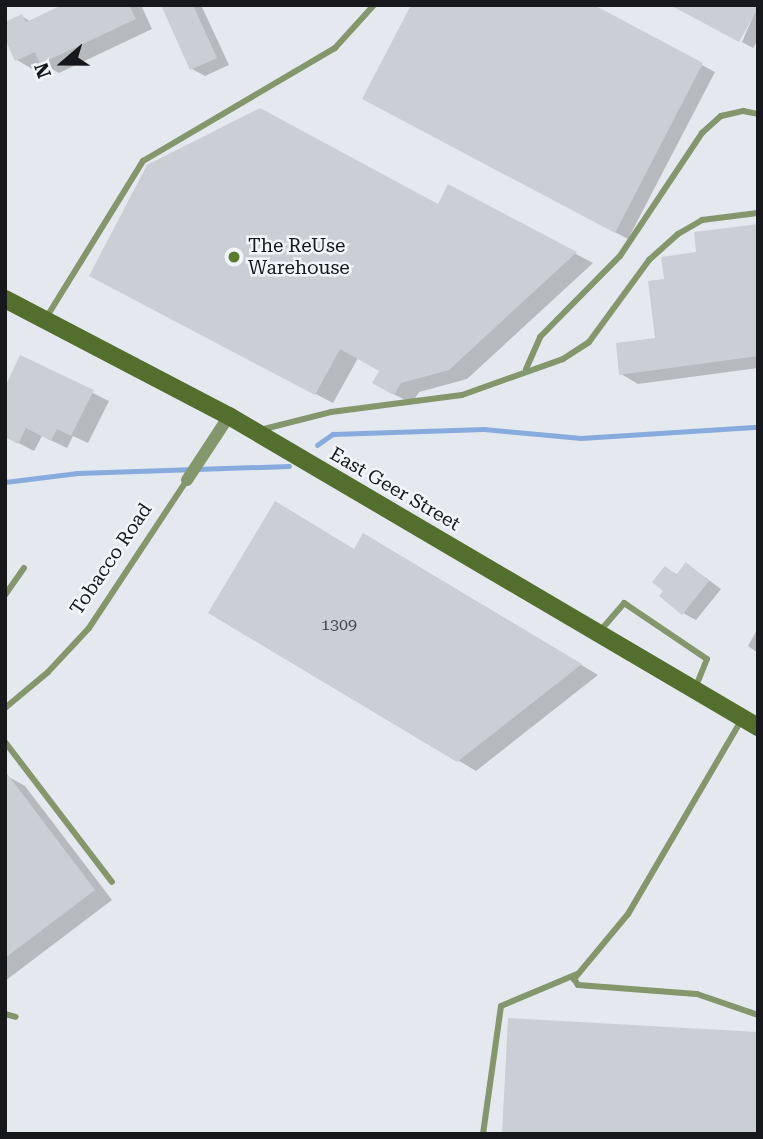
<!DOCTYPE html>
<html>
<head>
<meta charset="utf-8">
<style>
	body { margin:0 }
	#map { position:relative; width:763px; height:1139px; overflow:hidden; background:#e4e9ef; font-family:"Roboto Serif",serif }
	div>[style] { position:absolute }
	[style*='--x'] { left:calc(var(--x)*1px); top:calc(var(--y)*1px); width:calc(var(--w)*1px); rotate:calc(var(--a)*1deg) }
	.shadow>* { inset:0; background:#0003 }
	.stream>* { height:4.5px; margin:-2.25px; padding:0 2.25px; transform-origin:2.25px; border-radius:2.25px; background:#86abdc }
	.building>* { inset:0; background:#cacfd5 }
	.service>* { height:6px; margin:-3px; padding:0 3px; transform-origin:3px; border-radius:3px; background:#83966c }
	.minor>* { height:12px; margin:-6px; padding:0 6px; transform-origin:6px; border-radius:6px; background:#83966c }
	.secondary>* { height:18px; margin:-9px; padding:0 9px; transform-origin:9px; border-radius:9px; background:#546e2d }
	.dots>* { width:19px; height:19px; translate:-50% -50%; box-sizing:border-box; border:4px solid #f1f6fc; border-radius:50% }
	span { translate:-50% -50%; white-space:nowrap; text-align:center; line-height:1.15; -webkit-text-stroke:5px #f1f6fc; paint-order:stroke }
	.number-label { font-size:16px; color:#44464a }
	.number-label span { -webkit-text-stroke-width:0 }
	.poi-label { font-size:19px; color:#17181b }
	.left { translate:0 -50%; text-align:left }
	.street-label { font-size:19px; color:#17181b }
	.frame { position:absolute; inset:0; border:7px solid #17181b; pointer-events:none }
	.north { position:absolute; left:28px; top:28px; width:70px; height:70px; -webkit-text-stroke:5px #f1f6fc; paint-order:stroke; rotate:250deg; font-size:19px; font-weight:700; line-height:28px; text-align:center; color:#17181b }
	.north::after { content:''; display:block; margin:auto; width:24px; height:32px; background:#17181b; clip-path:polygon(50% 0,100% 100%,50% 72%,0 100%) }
</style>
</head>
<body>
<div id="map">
	<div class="shadow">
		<div style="clip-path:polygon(66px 5px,141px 5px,152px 29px,59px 73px,45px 65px,34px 70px,17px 60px,22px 16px,31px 22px)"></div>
		<div style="clip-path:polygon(166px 5px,201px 5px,229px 65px,205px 76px,192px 69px)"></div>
		<div style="clip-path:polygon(590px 5px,715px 72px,628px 239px,377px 106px)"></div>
		<div style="clip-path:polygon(758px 5px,758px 40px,753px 48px,742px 42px)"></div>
		<div style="clip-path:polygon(449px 187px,593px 263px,467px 379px,419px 392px,412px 403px,391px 393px,382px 371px,358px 358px,333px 403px,108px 285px,439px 206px)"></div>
		<div style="clip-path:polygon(758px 226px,758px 368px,638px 384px,621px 374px,657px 340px,665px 281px,698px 254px)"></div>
		<div style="clip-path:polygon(21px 358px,109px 401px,88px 443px,73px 436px,67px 448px,42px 436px,34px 451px,5px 436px)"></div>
		<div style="clip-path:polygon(364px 535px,598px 675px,476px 771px,211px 612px,355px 551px)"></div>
		<div style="clip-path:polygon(687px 564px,721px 589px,696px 620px,683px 613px,665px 591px,666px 568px,678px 575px)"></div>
		<div style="clip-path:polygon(758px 628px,758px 653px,748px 646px)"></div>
		<div style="clip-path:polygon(7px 776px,25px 786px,112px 900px,5px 981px)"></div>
	</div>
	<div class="stream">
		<div style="--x:317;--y:445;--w:19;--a:-35"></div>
		<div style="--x:333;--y:434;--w:151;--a:-1.9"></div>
		<div style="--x:484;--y:429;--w:97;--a:5.3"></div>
		<div style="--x:581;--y:438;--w:177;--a:-3.6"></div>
		<div style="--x:5;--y:482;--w:73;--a:-7.1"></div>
		<div style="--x:77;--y:473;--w:212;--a:-1.9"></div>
	</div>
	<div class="building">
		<div style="clip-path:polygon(62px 5px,129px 5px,136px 19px,40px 64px,35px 52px,15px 61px,5px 39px,5px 22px,22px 14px,26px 22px)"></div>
		<div style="clip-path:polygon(161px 5px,193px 5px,217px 58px,190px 70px)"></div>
		<div style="clip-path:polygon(411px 5px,594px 5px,703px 63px,615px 233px,362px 99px)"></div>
		<div style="clip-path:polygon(670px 5px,758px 5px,758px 8px,739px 42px)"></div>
		<div style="clip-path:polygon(260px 108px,438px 204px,448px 184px,577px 252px,449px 370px,401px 383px,394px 395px,372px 383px,379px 371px,340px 349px,315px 395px,89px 276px,147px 165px)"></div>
		<div style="clip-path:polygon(758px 224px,758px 356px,619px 375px,616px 343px,655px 338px,648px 281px,664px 279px,661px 257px,696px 252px,694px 232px)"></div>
		<div style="clip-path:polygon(20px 355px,94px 390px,71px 436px,57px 429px,51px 441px,26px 428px,18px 444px,5px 437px,5px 387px)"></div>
		<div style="clip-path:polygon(275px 501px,354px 549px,363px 533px,582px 664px,457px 762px,208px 613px)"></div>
		<div style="clip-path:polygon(686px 562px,709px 581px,682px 615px,659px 596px,663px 591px,652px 582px,665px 566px,676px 575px)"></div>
		<div style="clip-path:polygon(5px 771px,95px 890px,5px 958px)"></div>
		<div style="clip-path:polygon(508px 1018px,758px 1032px,758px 1134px,502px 1134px)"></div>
	</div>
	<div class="service">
		<div style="--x:46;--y:318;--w:185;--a:-58.3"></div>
		<div style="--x:143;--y:161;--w:223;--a:-30.5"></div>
		<div style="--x:335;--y:48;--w:58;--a:-47.8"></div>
		<div style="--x:526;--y:369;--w:35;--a:-66"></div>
		<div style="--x:540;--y:337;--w:114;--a:-45.4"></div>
		<div style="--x:620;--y:256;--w:148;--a:-56.3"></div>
		<div style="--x:702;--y:133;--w:25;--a:-42"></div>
		<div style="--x:721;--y:116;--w:23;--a:-13"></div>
		<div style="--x:743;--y:111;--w:15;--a:11"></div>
		<div style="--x:260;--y:430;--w:73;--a:-14.2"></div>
		<div style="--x:331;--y:412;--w:132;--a:-7.4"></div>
		<div style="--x:462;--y:395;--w:107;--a:-19.6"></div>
		<div style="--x:563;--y:359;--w:31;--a:-33"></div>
		<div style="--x:589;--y:342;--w:102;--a:-53.8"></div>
		<div style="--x:649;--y:260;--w:39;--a:-42"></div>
		<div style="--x:678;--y:234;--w:28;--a:-30"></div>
		<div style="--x:702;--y:220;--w:56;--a:-7.1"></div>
		<div style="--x:5;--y:595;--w:33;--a:-55"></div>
		<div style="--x:600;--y:631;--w:37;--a:-49"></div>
		<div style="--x:624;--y:603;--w:100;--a:34"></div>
		<div style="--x:707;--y:659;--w:29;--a:112"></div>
		<div style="--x:5;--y:708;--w:56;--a:-39.9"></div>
		<div style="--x:48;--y:672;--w:60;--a:-47"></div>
		<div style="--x:89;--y:628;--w:178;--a:-56.5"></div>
		<div style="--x:742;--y:719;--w:226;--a:120.3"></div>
		<div style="--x:628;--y:914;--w:85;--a:129.7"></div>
		<div style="--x:574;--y:979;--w:7;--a:56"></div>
		<div style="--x:578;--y:985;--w:119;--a:4.3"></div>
		<div style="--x:697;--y:994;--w:65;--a:19"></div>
		<div style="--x:5;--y:742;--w:176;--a:52.6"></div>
		<div style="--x:5;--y:1014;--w:11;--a:15"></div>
		<div style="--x:483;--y:1134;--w:129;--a:-82"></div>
		<div style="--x:501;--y:1006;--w:82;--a:-22.8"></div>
	</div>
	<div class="minor">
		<div style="--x:187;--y:480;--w:77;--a:-56.7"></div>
	</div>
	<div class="secondary">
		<div style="--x:5;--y:299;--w:253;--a:27.6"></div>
		<div style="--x:229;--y:416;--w:614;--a:30.45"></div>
	</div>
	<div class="dots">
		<div style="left:234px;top:257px;background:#5c7a30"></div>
	</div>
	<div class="number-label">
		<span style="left:339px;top:625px">1309</span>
	</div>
	<div class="poi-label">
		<span class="left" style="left:248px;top:257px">The ReUse<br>Warehouse</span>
	</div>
	<div class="street-label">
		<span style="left:395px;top:489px;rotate:30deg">East Geer Street</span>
		<span style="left:111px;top:559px;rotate:-56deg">Tobacco Road</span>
	</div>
	<div class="frame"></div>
	<div class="north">N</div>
</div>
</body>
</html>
